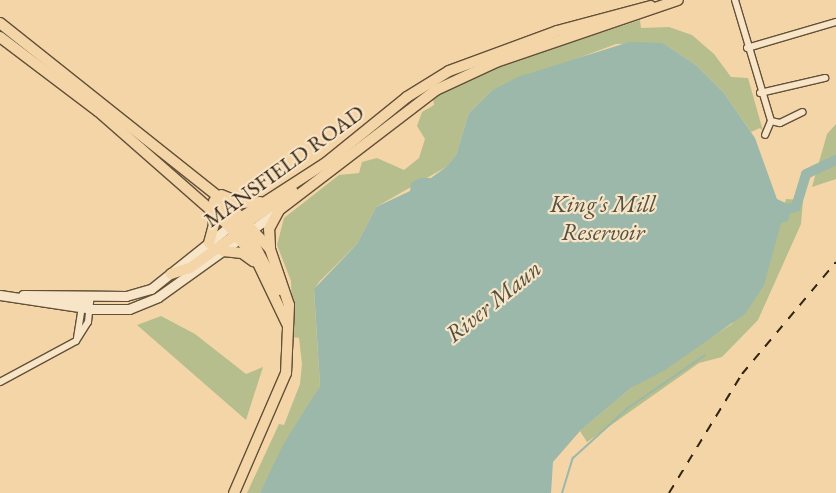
<!DOCTYPE html>
<html>
<head>
<meta charset="utf-8">
<style>
	body { margin:0 }
	#map { position:relative; width:836px; height:493px; overflow:hidden; background:#f4d5a8; font-family:"EB Garamond",serif }
	div>[style] { position:absolute }
	[style*='--x'] { left:calc(var(--x)*1px); top:calc(var(--y)*1px); width:calc(var(--w)*1px); rotate:calc(var(--a)*1deg) }
	.green>* { inset:0; background:#b5be8c }
	.water>* { inset:0; background:#9cb8aa }
	.stream>* { height:2px; margin:-1px; padding:0 1px; transform-origin:1px; border-radius:1px; background:#9cb8aa }
	.river>* { height:10px; margin:-5px; padding:0 5px; transform-origin:5px; border-radius:5px; background:#9cb8aa }
	.roads { filter:drop-shadow(1px 0 #625038) drop-shadow(-1px 0 #625038) drop-shadow(0 1px #625038) drop-shadow(0 -1px #625038) }
	.minor>* { height:6px; margin:-3px; padding:0 3px; transform-origin:3px; border-radius:3px; background:#f8e4c6 }
	.secondary>* { height:9px; margin:-4.5px; padding:0 4.5px; transform-origin:4.5px; border-radius:4.5px; background:#f8e4c6 }
	.trunk>* { height:10px; margin:-5px; padding:0 5px; transform-origin:5px; border-radius:5px; background:#f4d5a8 }
	.rail>* { height:2px; margin-top:-1px; transform-origin:0; background:repeating-linear-gradient(90deg,#322413 0 9px,transparent 0 18px) }
	span { translate:-50% -50%; white-space:nowrap; text-align:center; line-height:1.15; -webkit-text-stroke:4.5px #f8e4c6; paint-order:stroke }
	.street-label { font-size:22px; color:#322413 }
	.water-label { font-size:24px; color:#525040; font-style:italic }
</style>
</head>
<body>
<div id="map">
	<div class="green">
		<div style="clip-path:polygon(640px 20px,641px 28px,669px 27px,692px 35px,714px 54px,731px 77px,748px 78px,763px 131px,760px 128px,751px 132px,724px 93px,696px 65px,663px 43px,616px 44px,491px 91px,469px 113px,456px 155px,446px 167px,376px 207px,357px 244px,319px 282px,314px 290px,320px 386px,260px 493px,247px 493px,279px 424px,284px 425px,300px 384px,302px 364px,299px 338px,293px 337px,291px 281px,277px 245px,284px 218px,339px 175px,359px 173px,362px 162px,377px 158px,404px 170px,419px 158px,425px 139px,417px 126px,422px 112px,434px 105px,433px 98px,445px 90px,482px 72px)"></div>
		<div style="clip-path:polygon(836px 124px,836px 179px,812px 187px,827px 134px)"></div>
		<div style="clip-path:polygon(786px 199px,803px 200px,801px 224px,758px 320px,722px 357px,699px 363px,587px 442px,580px 431px,631px 388px,732px 324px,774px 246px)"></div>
		<div style="clip-path:polygon(161px 316px,195px 334px,246px 374px,263px 367px,246px 420px,137px 325px)"></div>
	</div>
	<div class="water">
		<div style="clip-path:polygon(629px 42px,663px 43px,696px 65px,724px 93px,755px 138px,777px 199px,792px 206px,788px 221px,781px 223px,764px 285px,745px 314px,665px 370px,631px 388px,580px 431px,553px 462px,551px 493px,260px 493px,283px 445px,320px 386px,314px 289px,357px 244px,376px 207px,410px 191px,411px 183px,420px 178px,431px 178px,446px 167px,456px 155px,469px 113px,491px 91px,518px 77px)"></div>
	</div>
	<div class="stream">
		<div style="--x:562;--y:493;--w:37;--a:-73"></div>
		<div style="--x:573;--y:458;--w:74;--a:-42.3"></div>
		<div style="--x:628;--y:408;--w:93;--a:-34.5"></div>
	</div>
	<div class="river">
		<div style="--x:779;--y:211;--w:17;--a:-13"></div>
		<div style="--x:796;--y:207;--w:34;--a:-73"></div>
		<div style="--x:806;--y:174;--w:33;--a:-25"></div>
	</div>
	<div class="roads">
		<div class="minor">
			<div style="--x:735;--y:0;--w:126;--a:73.4"></div>
			<div style="--x:771;--y:121;--w:15;--a:113"></div>
			<div style="--x:747;--y:48;--w:93;--a:-16.3"></div>
			<div style="--x:760;--y:93;--w:67;--a:-13"></div>
			<div style="--x:771;--y:121;--w:9;--a:13"></div>
			<div style="--x:780;--y:123;--w:25;--a:-26"></div>
			<div style="--x:56;--y:298;--w:30;--a:9"></div>
			<div style="--x:86;--y:303;--w:6;--a:51"></div>
			<div style="--x:77;--y:338;--w:32;--a:-81"></div>
			<div style="--x:0;--y:382;--w:86;--a:-28.3"></div>
			<div style="--x:76;--y:341;--w:22;--a:-58"></div>
			<div style="--x:88;--y:322;--w:27;--a:-84"></div>
		</div>
		<div class="secondary">
			<div style="--x:0;--y:295;--w:92;--a:8.7"></div>
			<div style="--x:91;--y:309;--w:38;--a:0"></div>
			<div style="--x:129;--y:309;--w:31;--a:-22"></div>
			<div style="--x:158;--y:297;--w:148;--a:-35.6"></div>
			<div style="--x:23;--y:295;--w:103;--a:0.6"></div>
			<div style="--x:126;--y:296;--w:26;--a:-16"></div>
			<div style="--x:151;--y:289;--w:107;--a:-38.6"></div>
		</div>
		<div class="trunk">
			<div style="--x:0;--y:23;--w:293;--a:38.5"></div>
			<div style="--x:229;--y:205;--w:60;--a:47"></div>
			<div style="--x:270;--y:249;--w:59;--a:71.3"></div>
			<div style="--x:289;--y:305;--w:68;--a:92.5"></div>
			<div style="--x:286;--y:373;--w:131;--a:113.4"></div>
			<div style="--x:0;--y:37;--w:123;--a:37.1"></div>
			<div style="--x:98;--y:111;--w:174;--a:41.3"></div>
			<div style="--x:229;--y:226;--w:45;--a:51.3"></div>
			<div style="--x:257;--y:261;--w:70;--a:64.5"></div>
			<div style="--x:221;--y:195;--w:22;--a:22"></div>
			<div style="--x:241;--y:203;--w:19;--a:-3"></div>
			<div style="--x:214;--y:201;--w:30;--a:42"></div>
			<div style="--x:236;--y:221;--w:17;--a:77"></div>
			<div style="--x:242;--y:217;--w:101;--a:-32.9"></div>
			<div style="--x:327;--y:162;--w:103;--a:-39.1"></div>
			<div style="--x:407;--y:97;--w:49;--a:-31.8"></div>
			<div style="--x:449;--y:71;--w:115;--a:-20.3"></div>
			<div style="--x:557;--y:31;--w:97;--a:-14.9"></div>
			<div style="--x:242;--y:221;--w:78;--a:62.4"></div>
			<div style="--x:243;--y:225;--w:60;--a:-34.2"></div>
			<div style="--x:209;--y:243;--w:20;--a:-75"></div>
			<div style="--x:214;--y:224;--w:15;--a:-101"></div>
			<div style="--x:270;--y:247;--w:18;--a:-93"></div>
			<div style="--x:269;--y:229;--w:21;--a:-62"></div>
			<div style="--x:279;--y:210;--w:198;--a:-37.4"></div>
			<div style="--x:436;--y:90;--w:66;--a:-25"></div>
			<div style="--x:496;--y:62;--w:192;--a:-18.8"></div>
			<div style="--x:223;--y:251;--w:19;--a:6"></div>
			<div style="--x:242;--y:253;--w:14;--a:36"></div>
			<div style="--x:171;--y:274;--w:20;--a:-18"></div>
			<div style="--x:190;--y:268;--w:63;--a:-36"></div>
		</div>
	</div>
	<div class="rail">
		<div style="--x:669;--y:493;--w:140;--a:-58.5"></div>
		<div style="--x:742;--y:374;--w:146;--a:-50"></div>
	</div>
	<div class="street-label">
		<span style="left:284px;top:166px;rotate:-36deg">MANSFIELD ROAD</span>
	</div>
	<div class="water-label">
		<span style="left:603px;top:218px">King's Mill<br>Reservoir</span>
		<span style="left:493px;top:301px;rotate:-39deg">River Maun</span>
	</div>
</div>
</body>
</html>
